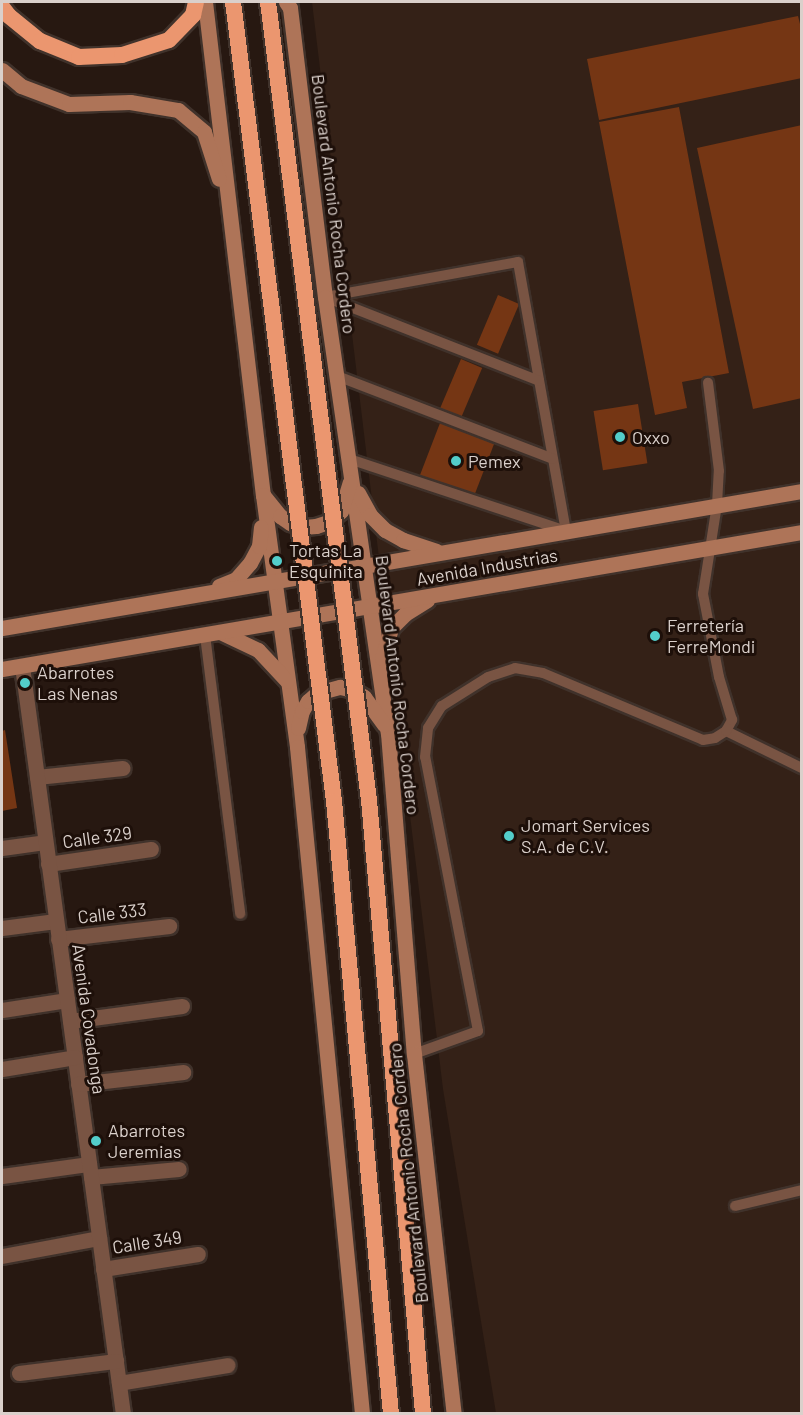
<!DOCTYPE html>
<html>
<head>
<meta charset="utf-8">
<style>
	body { margin:0 }
	#map { position:relative; width:803px; height:1415px; overflow:hidden; background:#271811; font-family:Barlow,sans-serif }
	div>[style] { position:absolute }
	[style*='--x'] { left:calc(var(--x)*1px); top:calc(var(--y)*1px); width:calc(var(--w)*1px); rotate:calc(var(--a)*1deg) }
	.built>* { inset:0; background:#342117 }
	.building>* { inset:0; background:#753614; transform-origin:0 0 }
	.roads { filter:drop-shadow(2px 0 #40322b) drop-shadow(-2px 0 #40322b) drop-shadow(0 2px #40322b) drop-shadow(0 -2px #40322b) }
	.service>* { height:10px; margin:-5px; padding:0 5px; transform-origin:5px; border-radius:5px; background:#795443 }
	.pedestrian>* { height:15px; margin:-7.5px; padding:0 7.5px; transform-origin:7.5px; border-radius:7.5px; background:#795443 }
	.minor>* { height:15px; margin:-7.5px; padding:0 7.5px; transform-origin:7.5px; border-radius:7.5px; background:#795443 }
	.secondary>* { height:15px; margin:-7.5px; padding:0 7.5px; transform-origin:7.5px; border-radius:7.5px; background:#ae7458 }
	.trunk>* { height:16px; margin:-8px; padding:0 8px; transform-origin:8px; border-radius:8px; background:#eb966f }
	.bridges { filter:drop-shadow(2px 0 #40322b) drop-shadow(-2px 0 #40322b) drop-shadow(0 2px #40322b) drop-shadow(0 -2px #40322b) }
	.trunk-bridge>* { height:16px; margin:-8px; padding:0 8px; transform-origin:8px; border-radius:8px; background:#eb966f }
	.dots>* { width:16px; height:16px; translate:-50% -50%; box-sizing:border-box; border:3px solid #1d0f09; border-radius:50% }
	span { translate:-50% -50%; white-space:nowrap; text-align:center; line-height:1.15; -webkit-text-stroke:6px #1d0f09; paint-order:stroke }
	.street-label { font-size:18px; color:#dad0cb }
	.poi-label { font-size:18px; color:#dad0cb }
	.left { translate:0 -50%; text-align:left }
	.frame { position:absolute; inset:0; border:3px solid #dad0cb; pointer-events:none }
</style>
</head>
<body>
<div id="map">
	<div class="built">
		<div style="clip-path:polygon(312px 2px,801px 2px,801px 1413px,496px 1413px,443px 1089px)"></div>
	</div>
	<div class="building">
		<div style="clip-path:polygon(798px 16px,802px 32px,802px 78px,599px 120px,587px 59px)"></div>
		<div style="clip-path:polygon(679px 107px,729px 373px,682px 382px,687px 408px,655px 415px,599px 122px)"></div>
		<div style="clip-path:polygon(802px 125px,802px 398px,753px 409px,697px 148px)"></div>
		<div style="left:498px;top:295px;width:23px;height:54px;rotate:23deg"></div>
		<div style="left:461px;top:359px;width:23px;height:54px;rotate:23deg"></div>
		<div style="left:638px;top:404px;width:60px;height:45px;rotate:81deg"></div>
		<div style="left:440px;top:423px;width:58px;height:59px;rotate:21deg"></div>
		<div style="clip-path:polygon(5px 730px,17px 808px,2px 811px,2px 731px)"></div>
	</div>
	<div class="roads">
		<div class="service">
			<div style="--x:325;--y:297;--w:196;--a:-10.3"></div>
			<div style="--x:518;--y:262;--w:273;--a:79.9"></div>
			<div style="--x:566;--y:531;--w:229;--a:-161.6"></div>
			<div style="--x:325;--y:297;--w:230;--a:21.4"></div>
			<div style="--x:337;--y:376;--w:231;--a:21"></div>
			<div style="--x:205;--y:635;--w:281;--a:82.8"></div>
			<div style="--x:726;--y:731;--w:85;--a:26"></div>
			<div style="--x:414;--y:1054;--w:68;--a:-19.8"></div>
			<div style="--x:478;--y:1031;--w:279;--a:-100.9"></div>
			<div style="--x:425;--y:757;--w:29;--a:-84"></div>
			<div style="--x:428;--y:728;--w:26;--a:-58"></div>
			<div style="--x:442;--y:706;--w:54;--a:-32.2"></div>
			<div style="--x:488;--y:677;--w:28;--a:-18"></div>
			<div style="--x:515;--y:668;--w:28;--a:10"></div>
			<div style="--x:543;--y:673;--w:173;--a:22.7"></div>
			<div style="--x:703;--y:740;--w:12;--a:-9"></div>
			<div style="--x:715;--y:738;--w:13;--a:-32"></div>
			<div style="--x:726;--y:731;--w:13;--a:-61"></div>
			<div style="--x:732;--y:720;--w:45;--a:-106.8"></div>
			<div style="--x:719;--y:677;--w:85;--a:-100.9"></div>
			<div style="--x:703;--y:594;--w:90;--a:-81.1"></div>
			<div style="--x:717;--y:505;--w:34;--a:-87"></div>
			<div style="--x:719;--y:471;--w:89;--a:-97.1"></div>
			<div style="--x:735;--y:1206;--w:69;--a:-13.4"></div>
		</div>
		<div class="pedestrian">
			<div style="--x:37;--y:777;--w:86;--a:-6"></div>
			<div style="--x:2;--y:848;--w:43;--a:-7.9"></div>
			<div style="--x:48;--y:864;--w:104;--a:-8.3"></div>
			<div style="--x:2;--y:928;--w:54;--a:-7.4"></div>
			<div style="--x:58;--y:939;--w:112;--a:-6.7"></div>
			<div style="--x:2;--y:1010;--w:66;--a:-8.7"></div>
			<div style="--x:70;--y:1021;--w:113;--a:-7.6"></div>
			<div style="--x:2;--y:1176;--w:88;--a:-7.9"></div>
			<div style="--x:91;--y:1177;--w:88;--a:-5.2"></div>
			<div style="--x:2;--y:1256;--w:99;--a:-10.5"></div>
			<div style="--x:103;--y:1269;--w:96;--a:-9"></div>
		</div>
		<div class="minor">
			<div style="--x:22;--y:666;--w:755;--a:82.31"></div>
			<div style="--x:2;--y:1069;--w:74;--a:-9.3"></div>
			<div style="--x:78;--y:1084;--w:106;--a:-6.5"></div>
			<div style="--x:19;--y:1373;--w:98;--a:-7.1"></div>
			<div style="--x:119;--y:1383;--w:110;--a:-9.4"></div>
		</div>
		<div class="secondary">
			<div style="--x:205;--y:2;--w:496;--a:83.3"></div>
			<div style="--x:263;--y:495;--w:254;--a:82.3"></div>
			<div style="--x:297;--y:747;--w:670;--a:84.43"></div>
			<div style="--x:286;--y:2;--w:7;--a:56"></div>
			<div style="--x:290;--y:8;--w:291;--a:83.1"></div>
			<div style="--x:325;--y:297;--w:441;--a:81.8"></div>
			<div style="--x:388;--y:733;--w:322;--a:85.4"></div>
			<div style="--x:414;--y:1054;--w:362;--a:83.7"></div>
			<div style="--x:2;--y:70;--w:25;--a:40"></div>
			<div style="--x:21;--y:86;--w:51;--a:20.6"></div>
			<div style="--x:69;--y:104;--w:61;--a:-1.9"></div>
			<div style="--x:130;--y:102;--w:49;--a:9.5"></div>
			<div style="--x:178;--y:110;--w:34;--a:40"></div>
			<div style="--x:204;--y:132;--w:49;--a:72.3"></div>
			<div style="--x:358;--y:493;--w:25;--a:61"></div>
			<div style="--x:370;--y:515;--w:21;--a:45"></div>
			<div style="--x:385;--y:530;--w:21;--a:29"></div>
			<div style="--x:403;--y:540;--w:35;--a:18"></div>
			<div style="--x:263;--y:495;--w:27;--a:51"></div>
			<div style="--x:280;--y:516;--w:12;--a:35"></div>
			<div style="--x:290;--y:523;--w:14;--a:17"></div>
			<div style="--x:303;--y:527;--w:13;--a:-4"></div>
			<div style="--x:316;--y:526;--w:13;--a:-18"></div>
			<div style="--x:328;--y:522;--w:17;--a:-40"></div>
			<div style="--x:341;--y:511;--w:30;--a:-73"></div>
			<div style="--x:219;--y:586;--w:18;--a:-22"></div>
			<div style="--x:236;--y:579;--w:21;--a:-49"></div>
			<div style="--x:250;--y:563;--w:19;--a:-62"></div>
			<div style="--x:259;--y:546;--w:19;--a:-84"></div>
			<div style="--x:2;--y:628;--w:812;--a:-9.72"></div>
			<div style="--x:220;--y:632;--w:42;--a:25.3"></div>
			<div style="--x:258;--y:650;--w:42;--a:46.9"></div>
			<div style="--x:382;--y:658;--w:31;--a:-73"></div>
			<div style="--x:391;--y:628;--w:20;--a:-45"></div>
			<div style="--x:405;--y:614;--w:26;--a:-32"></div>
			<div style="--x:2;--y:669;--w:812;--a:-9.72"></div>
			<div style="--x:298;--y:728;--w:17;--a:-77"></div>
			<div style="--x:302;--y:711;--w:12;--a:-59"></div>
			<div style="--x:308;--y:701;--w:12;--a:-42"></div>
			<div style="--x:317;--y:693;--w:24;--a:-15"></div>
			<div style="--x:340;--y:687;--w:13;--a:13"></div>
			<div style="--x:353;--y:690;--w:13;--a:32"></div>
			<div style="--x:364;--y:697;--w:34;--a:54"></div>
		</div>
		<div class="trunk">
			<div style="--x:2;--y:7;--w:11;--a:52"></div>
			<div style="--x:9;--y:16;--w:40;--a:39"></div>
			<div style="--x:40;--y:41;--w:42;--a:22.3"></div>
			<div style="--x:79;--y:57;--w:43;--a:-2.7"></div>
			<div style="--x:122;--y:55;--w:49;--a:-17.7"></div>
			<div style="--x:169;--y:40;--w:35;--a:-46"></div>
			<div style="--x:193;--y:15;--w:13;--a:-77"></div>
		</div>
	</div>
	<div class="bridges">
		<div class="trunk-bridge">
			<div style="--x:233;--y:2;--w:805;--a:82.8"></div>
			<div style="--x:334;--y:801;--w:616;--a:84.69"></div>
			<div style="--x:268;--y:2;--w:804;--a:82.79"></div>
			<div style="--x:369;--y:800;--w:616;--a:84.97"></div>
		</div>
	</div>
	<div class="dots">
		<div style="left:620px;top:437px;background:#53cdca"></div>
		<div style="left:456px;top:461px;background:#53cdca"></div>
		<div style="left:277px;top:561px;background:#53cdca"></div>
		<div style="left:655px;top:636px;background:#53cdca"></div>
		<div style="left:25px;top:683px;background:#53cdca"></div>
		<div style="left:509px;top:836px;background:#53cdca"></div>
		<div style="left:96px;top:1141px;background:#53cdca"></div>
	</div>
	<div class="street-label">
		<span style="left:334px;top:204px;rotate:83deg">Boulevard Antonio Rocha Cordero</span>
		<span style="left:487px;top:567px;rotate:-10deg">Avenida Industrias</span>
		<span style="left:398px;top:685px;rotate:83deg">Boulevard Antonio Rocha Cordero</span>
		<span style="left:97px;top:837px;rotate:-8deg">Calle 329</span>
		<span style="left:112px;top:913px;rotate:-7deg">Calle 333</span>
		<span style="left:89px;top:1019px;rotate:82deg">Avenida Covadonga</span>
		<span style="left:408px;top:1173px;rotate:-96deg">Boulevard Antonio Rocha Cordero</span>
		<span style="left:147px;top:1242px;rotate:-9deg">Calle 349</span>
	</div>
	<div class="poi-label">
		<span class="left" style="left:632px;top:437px">Oxxo</span>
		<span class="left" style="left:468px;top:461px">Pemex</span>
		<span class="left" style="left:289px;top:561px">Tortas La<br>Esquinita</span>
		<span class="left" style="left:667px;top:636px">Ferretería<br>FerreMondi</span>
		<span class="left" style="left:37px;top:683px">Abarrotes<br>Las Nenas</span>
		<span class="left" style="left:521px;top:836px">Jomart Services<br>S.A. de C.V.</span>
		<span class="left" style="left:108px;top:1141px">Abarrotes<br>Jeremias</span>
	</div>
	<div class="frame"></div>
</div>
</body>
</html>
